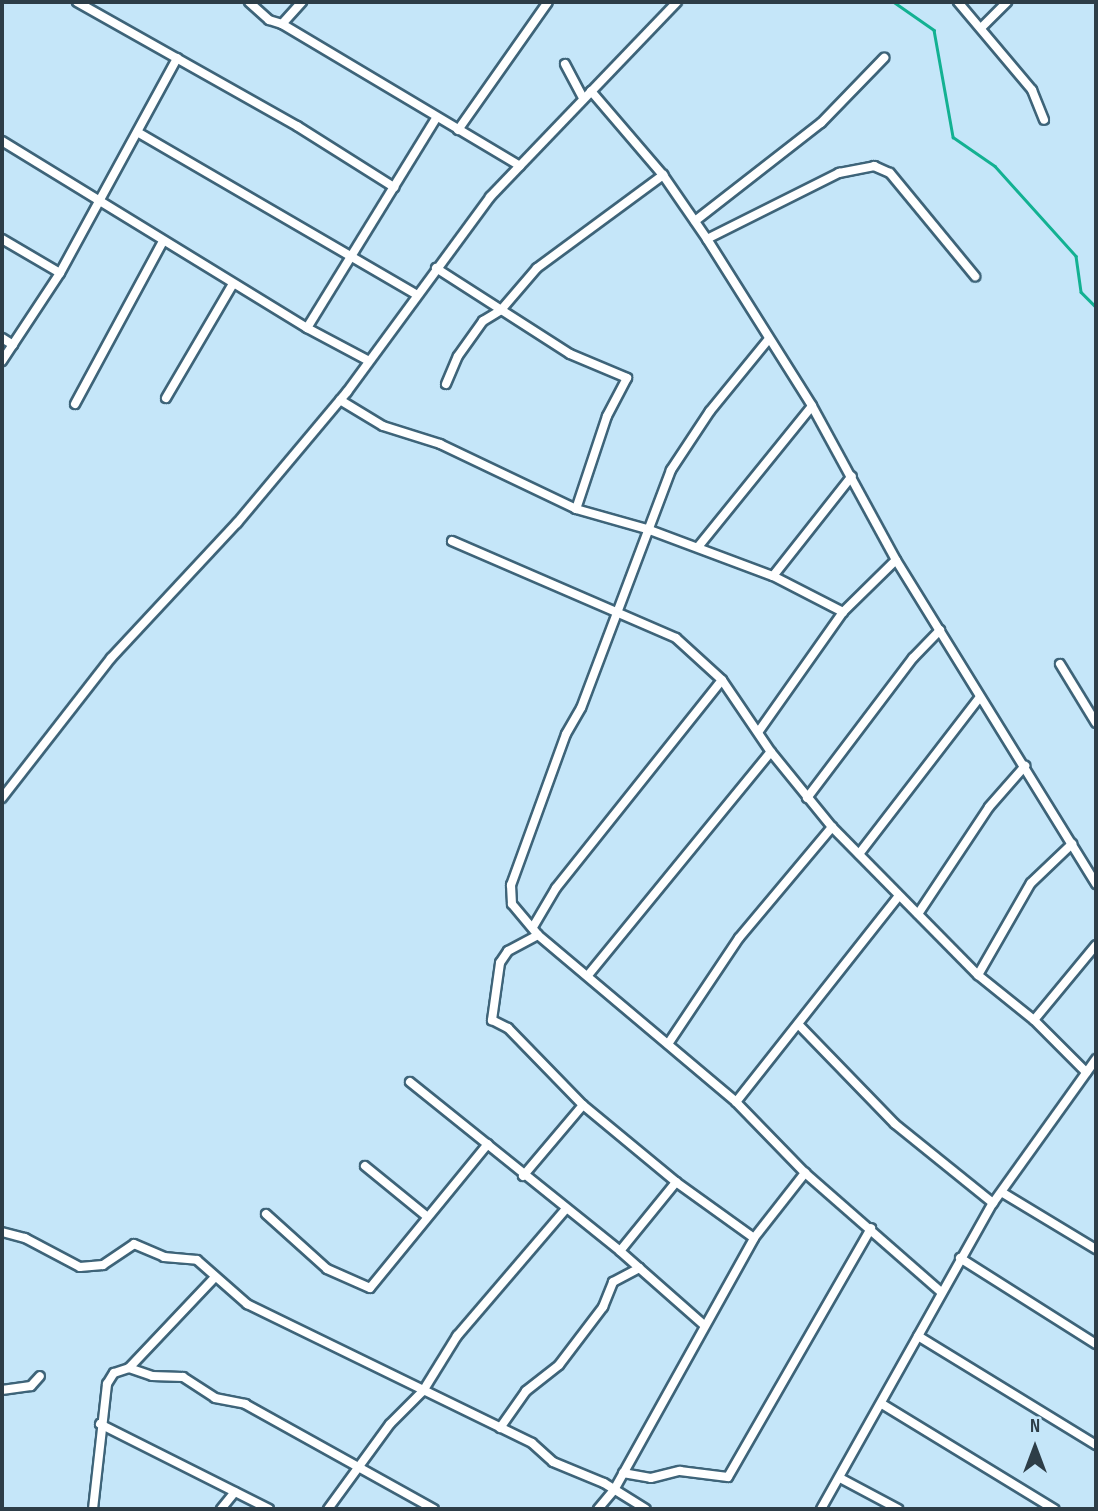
<!DOCTYPE html>
<html>
<head>
<meta charset="utf-8">
<style>
	body { margin:0 }
	#map { position:relative; width:1098px; height:1511px; overflow:hidden; background:#c5e6f9; font-family:"Sofia Sans Condensed",sans-serif }
	div>[style] { position:absolute }
	[style*='--x'] { left:calc(var(--x)*1px); top:calc(var(--y)*1px); width:calc(var(--w)*1px); rotate:calc(var(--a)*1deg) }
	.stream>* { height:2.5px; margin:-1.25px; padding:0 1.25px; transform-origin:1.25px; border-radius:1.25px; background:#13b192 }
	.roads { filter:drop-shadow(2px 0 #3e6479) drop-shadow(-2px 0 #3e6479) drop-shadow(0 2px #3e6479) drop-shadow(0 -2px #3e6479) }
	.minor>* { height:8px; margin:-4px; padding:0 4px; transform-origin:4px; border-radius:4px; background:#fff }
	span { translate:-50% -50%; white-space:nowrap; text-align:center; line-height:1.15; -webkit-text-stroke:5px #c5e6f9; paint-order:stroke }
	.frame { position:absolute; inset:0; border:4px solid #2d3d47; pointer-events:none }
	.north { position:absolute; left:1000px; top:1413px; width:70px; height:70px; -webkit-text-stroke:5px #c5e6f9; paint-order:stroke; rotate:0deg; font-size:19px; font-weight:700; line-height:28px; text-align:center; color:#2d3d47 }
	.north::after { content:''; display:block; margin:auto; width:24px; height:32px; background:#2d3d47; clip-path:polygon(50% 0,100% 100%,50% 72%,0 100%) }
</style>
</head>
<body>
<div id="map">
	<div class="stream">
		<div style="--x:894;--y:2;--w:49;--a:35"></div>
		<div style="--x:934;--y:30;--w:109;--a:79.9"></div>
		<div style="--x:953;--y:137;--w:51;--a:34.6"></div>
		<div style="--x:995;--y:166;--w:121;--a:48"></div>
		<div style="--x:1076;--y:256;--w:36;--a:82"></div>
		<div style="--x:1081;--y:292;--w:21;--a:45"></div>
	</div>
	<div class="roads">
		<div class="minor">
			<div style="--x:77;--y:2;--w:253;--a:29.4"></div>
			<div style="--x:297;--y:126;--w:115;--a:32.2"></div>
			<div style="--x:249;--y:2;--w:27;--a:42"></div>
			<div style="--x:269;--y:20;--w:14;--a:17"></div>
			<div style="--x:282;--y:24;--w:30;--a:-48"></div>
			<div style="--x:958;--y:2;--w:115;--a:49.9"></div>
			<div style="--x:1032;--y:90;--w:32;--a:68"></div>
			<div style="--x:282;--y:24;--w:277;--a:30.8"></div>
			<div style="--x:981;--y:28;--w:37;--a:-45"></div>
			<div style="--x:565;--y:64;--w:38;--a:62"></div>
			<div style="--x:591;--y:91;--w:111;--a:49.4"></div>
			<div style="--x:663;--y:175;--w:78;--a:55.5"></div>
			<div style="--x:707;--y:239;--w:197;--a:57.8"></div>
			<div style="--x:812;--y:406;--w:175;--a:61.4"></div>
			<div style="--x:896;--y:560;--w:381;--a:58.3"></div>
			<div style="--x:458;--y:130;--w:156;--a:-54.9"></div>
			<div style="--x:139;--y:133;--w:322;--a:30.2"></div>
			<div style="--x:2;--y:141;--w:358;--a:31.5"></div>
			<div style="--x:307;--y:328;--w:70;--a:28"></div>
			<div style="--x:695;--y:221;--w:160;--a:-37.9"></div>
			<div style="--x:821;--y:123;--w:91;--a:-45.9"></div>
			<div style="--x:2;--y:239;--w:67;--a:30.4"></div>
			<div style="--x:707;--y:239;--w:148;--a:-26.6"></div>
			<div style="--x:839;--y:173;--w:36;--a:-11"></div>
			<div style="--x:874;--y:166;--w:17;--a:24"></div>
			<div style="--x:890;--y:173;--w:134;--a:50.5"></div>
			<div style="--x:436;--y:268;--w:159;--a:32.7"></div>
			<div style="--x:570;--y:354;--w:62;--a:22.8"></div>
			<div style="--x:627;--y:378;--w:43;--a:117.8"></div>
			<div style="--x:607;--y:416;--w:98;--a:108.4"></div>
			<div style="--x:307;--y:328;--w:246;--a:-58.4"></div>
			<div style="--x:2;--y:338;--w:13;--a:32"></div>
			<div style="--x:768;--y:340;--w:92;--a:129.2"></div>
			<div style="--x:710;--y:411;--w:71;--a:123.5"></div>
			<div style="--x:671;--y:470;--w:254;--a:110.7"></div>
			<div style="--x:581;--y:708;--w:30;--a:120"></div>
			<div style="--x:566;--y:734;--w:161;--a:110"></div>
			<div style="--x:511;--y:885;--w:19;--a:87"></div>
			<div style="--x:512;--y:904;--w:40;--a:50"></div>
			<div style="--x:538;--y:935;--w:259;--a:40.1"></div>
			<div style="--x:736;--y:1102;--w:99;--a:45.8"></div>
			<div style="--x:805;--y:1173;--w:181;--a:41.2"></div>
			<div style="--x:2;--y:361;--w:105;--a:-56.6"></div>
			<div style="--x:60;--y:273;--w:245;--a:-61.4"></div>
			<div style="--x:446;--y:384;--w:30;--a:-67"></div>
			<div style="--x:458;--y:356;--w:43;--a:-54.5"></div>
			<div style="--x:483;--y:321;--w:21;--a:-31"></div>
			<div style="--x:501;--y:310;--w:55;--a:-49.4"></div>
			<div style="--x:537;--y:268;--w:157;--a:-36.4"></div>
			<div style="--x:166;--y:398;--w:132;--a:-59.6"></div>
			<div style="--x:340;--y:400;--w:50;--a:31.2"></div>
			<div style="--x:383;--y:426;--w:60;--a:17.5"></div>
			<div style="--x:440;--y:444;--w:151;--a:25.5"></div>
			<div style="--x:576;--y:509;--w:74;--a:15.7"></div>
			<div style="--x:647;--y:529;--w:134;--a:20.5"></div>
			<div style="--x:773;--y:576;--w:79;--a:27.2"></div>
			<div style="--x:75;--y:404;--w:185;--a:-61.6"></div>
			<div style="--x:452;--y:541;--w:244;--a:23.4"></div>
			<div style="--x:676;--y:638;--w:62;--a:42.4"></div>
			<div style="--x:722;--y:680;--w:87;--a:55.8"></div>
			<div style="--x:771;--y:752;--w:97;--a:50.9"></div>
			<div style="--x:832;--y:827;--w:208;--a:45.4"></div>
			<div style="--x:978;--y:975;--w:72;--a:38.8"></div>
			<div style="--x:1034;--y:1020;--w:74;--a:45"></div>
			<div style="--x:698;--y:547;--w:181;--a:-51"></div>
			<div style="--x:773;--y:576;--w:127;--a:-51.7"></div>
			<div style="--x:1060;--y:664;--w:69;--a:58.6"></div>
			<div style="--x:759;--y:731;--w:146;--a:-54.8"></div>
			<div style="--x:843;--y:612;--w:74;--a:-44.5"></div>
			<div style="--x:2;--y:798;--w:177;--a:-52.1"></div>
			<div style="--x:111;--y:658;--w:185;--a:-47"></div>
			<div style="--x:237;--y:523;--w:171;--a:-50"></div>
			<div style="--x:347;--y:392;--w:242;--a:-53.7"></div>
			<div style="--x:490;--y:197;--w:270;--a:-46.2"></div>
			<div style="--x:807;--y:798;--w:176;--a:-52.9"></div>
			<div style="--x:913;--y:658;--w:39;--a:-46"></div>
			<div style="--x:859;--y:854;--w:198;--a:-52.4"></div>
			<div style="--x:918;--y:914;--w:128;--a:-56.4"></div>
			<div style="--x:989;--y:807;--w:55;--a:-48.7"></div>
			<div style="--x:533;--y:927;--w:45;--a:-59.5"></div>
			<div style="--x:556;--y:888;--w:266;--a:-51.4"></div>
			<div style="--x:538;--y:935;--w:34;--a:152"></div>
			<div style="--x:508;--y:951;--w:14;--a:124"></div>
			<div style="--x:500;--y:963;--w:58;--a:98"></div>
			<div style="--x:492;--y:1020;--w:18;--a:27"></div>
			<div style="--x:508;--y:1028;--w:107;--a:45.8"></div>
			<div style="--x:583;--y:1105;--w:121;--a:39.6"></div>
			<div style="--x:676;--y:1182;--w:96;--a:35.7"></div>
			<div style="--x:589;--y:974;--w:287;--a:-50.7"></div>
			<div style="--x:978;--y:975;--w:106;--a:-60.1"></div>
			<div style="--x:1031;--y:883;--w:57;--a:-43.6"></div>
			<div style="--x:1034;--y:1020;--w:97;--a:-50.4"></div>
			<div style="--x:798;--y:1024;--w:139;--a:45.9"></div>
			<div style="--x:895;--y:1124;--w:126;--a:38.9"></div>
			<div style="--x:668;--y:1044;--w:128;--a:-56.2"></div>
			<div style="--x:739;--y:938;--w:145;--a:-50"></div>
			<div style="--x:410;--y:1082;--w:270;--a:38.8"></div>
			<div style="--x:620;--y:1251;--w:112;--a:41.4"></div>
			<div style="--x:736;--y:1102;--w:261;--a:-51.7"></div>
			<div style="--x:365;--y:1166;--w:77;--a:39.2"></div>
			<div style="--x:523;--y:1176;--w:93;--a:-49.8"></div>
			<div style="--x:1003;--y:1193;--w:109;--a:31.1"></div>
			<div style="--x:266;--y:1214;--w:82;--a:42"></div>
			<div style="--x:327;--y:1269;--w:47;--a:23.8"></div>
			<div style="--x:370;--y:1288;--w:186;--a:-50.7"></div>
			<div style="--x:2;--y:1232;--w:24;--a:15"></div>
			<div style="--x:25;--y:1238;--w:62;--a:27.8"></div>
			<div style="--x:80;--y:1267;--w:23;--a:-5"></div>
			<div style="--x:103;--y:1265;--w:37;--a:-34"></div>
			<div style="--x:134;--y:1244;--w:33;--a:23"></div>
			<div style="--x:164;--y:1257;--w:33;--a:5"></div>
			<div style="--x:197;--y:1260;--w:67;--a:41.3"></div>
			<div style="--x:247;--y:1304;--w:317;--a:26"></div>
			<div style="--x:532;--y:1443;--w:28;--a:42"></div>
			<div style="--x:553;--y:1462;--w:55;--a:22.4"></div>
			<div style="--x:604;--y:1483;--w:49;--a:31.8"></div>
			<div style="--x:620;--y:1251;--w:89;--a:-50.9"></div>
			<div style="--x:960;--y:1258;--w:161;--a:32.3"></div>
			<div style="--x:918;--y:1336;--w:209;--a:31.5"></div>
			<div style="--x:129;--y:1368;--w:124;--a:-46.6"></div>
			<div style="--x:2;--y:1390;--w:29;--a:-8"></div>
			<div style="--x:31;--y:1386;--w:13;--a:-48"></div>
			<div style="--x:882;--y:1404;--w:202;--a:31.4"></div>
			<div style="--x:100;--y:1424;--w:189;--a:26.7"></div>
			<div style="--x:500;--y:1428;--w:45;--a:-54.9"></div>
			<div style="--x:526;--y:1391;--w:42;--a:-38.2"></div>
			<div style="--x:559;--y:1365;--w:73;--a:-52.8"></div>
			<div style="--x:603;--y:1307;--w:27;--a:-68"></div>
			<div style="--x:613;--y:1282;--w:30;--a:-28"></div>
			<div style="--x:623;--y:1473;--w:28;--a:10"></div>
			<div style="--x:651;--y:1478;--w:30;--a:-14"></div>
			<div style="--x:680;--y:1471;--w:48;--a:7.1"></div>
			<div style="--x:728;--y:1477;--w:287;--a:-60.1"></div>
			<div style="--x:840;--y:1478;--w:66;--a:28.1"></div>
			<div style="--x:93;--y:1509;--w:126;--a:-83.6"></div>
			<div style="--x:107;--y:1384;--w:13;--a:-58"></div>
			<div style="--x:114;--y:1373;--w:16;--a:-18"></div>
			<div style="--x:129;--y:1368;--w:24;--a:19"></div>
			<div style="--x:152;--y:1376;--w:31;--a:2"></div>
			<div style="--x:183;--y:1377;--w:38;--a:33"></div>
			<div style="--x:215;--y:1398;--w:31;--a:11"></div>
			<div style="--x:245;--y:1404;--w:216;--a:29.1"></div>
			<div style="--x:221;--y:1509;--w:22;--a:-51"></div>
			<div style="--x:328;--y:1509;--w:105;--a:-53.9"></div>
			<div style="--x:390;--y:1424;--w:47;--a:-45"></div>
			<div style="--x:423;--y:1391;--w:65;--a:-58.3"></div>
			<div style="--x:457;--y:1336;--w:166;--a:-49.4"></div>
			<div style="--x:598;--y:1509;--w:25;--a:-50"></div>
			<div style="--x:614;--y:1490;--w:288;--a:-60.9"></div>
			<div style="--x:754;--y:1238;--w:83;--a:-51.9"></div>
			<div style="--x:821;--y:1509;--w:351;--a:-60.7"></div>
			<div style="--x:993;--y:1203;--w:177;--a:-54.4"></div>
		</div>
	</div>
	<div class="frame"></div>
	<div class="north">N</div>
</div>
</body>
</html>
